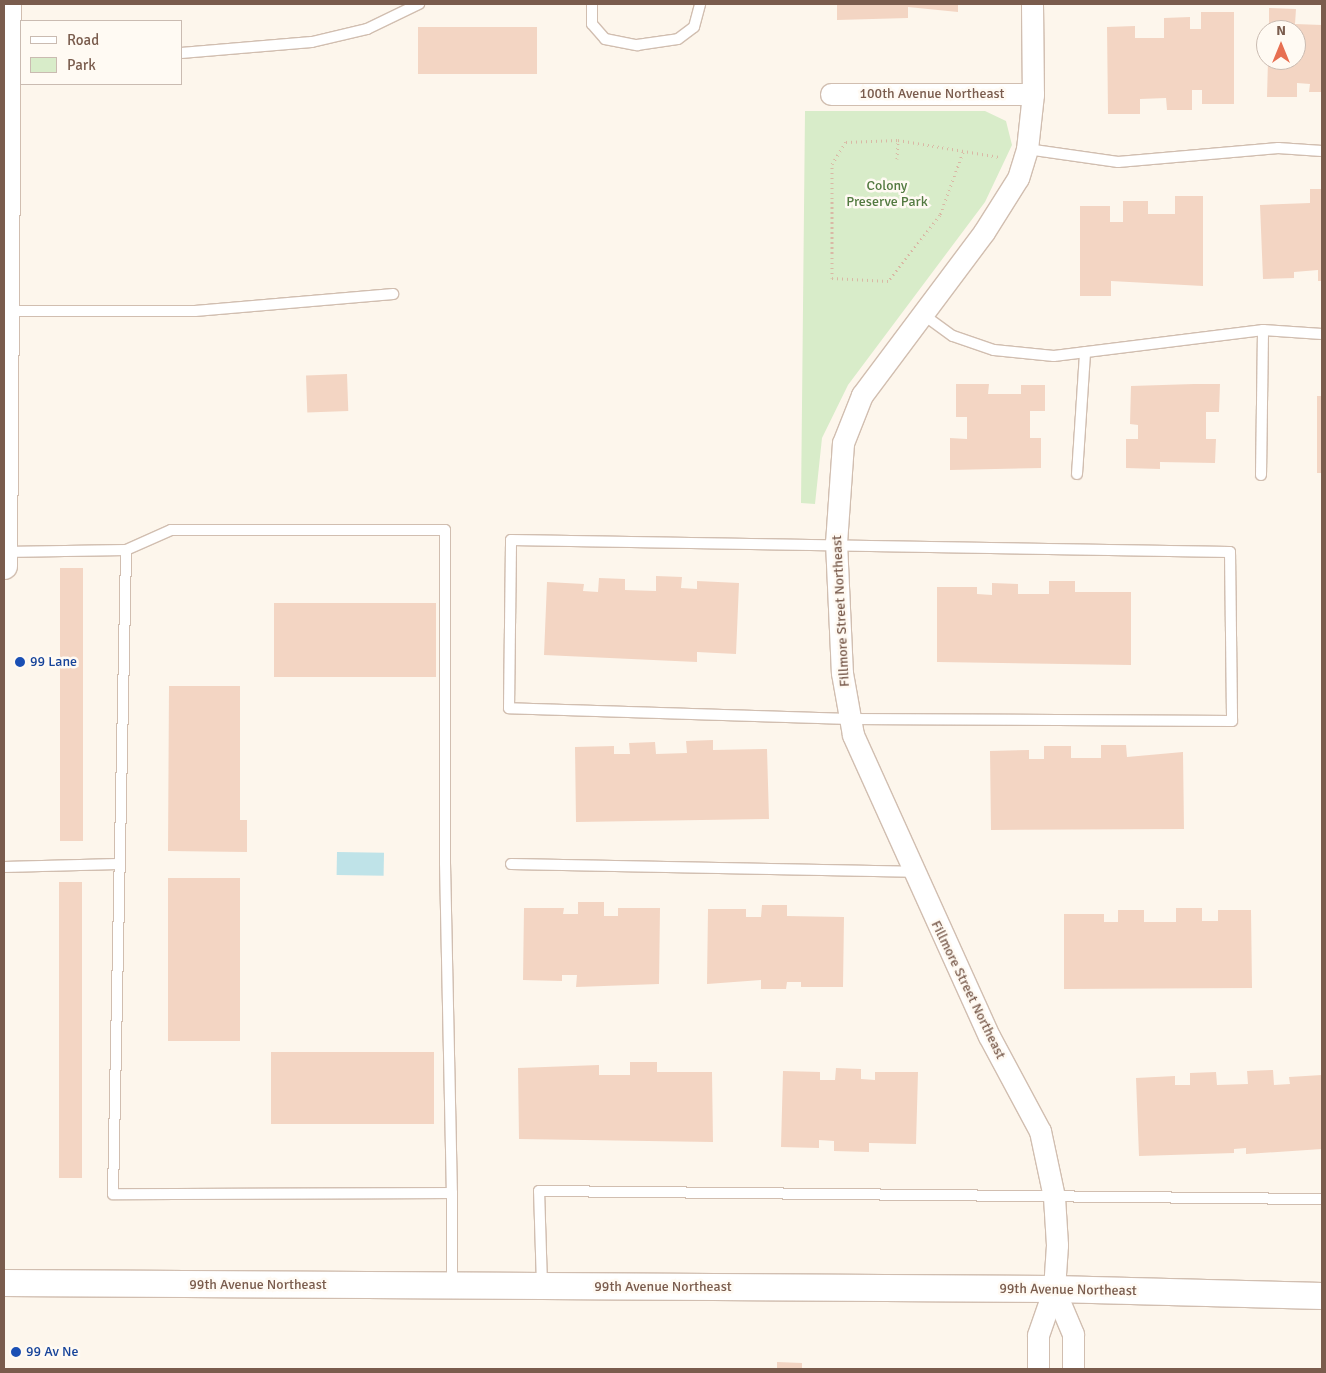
<!DOCTYPE html>
<html>
<head>
<meta charset="utf-8">
<style>
	body { margin:0 }
	#map { position:relative; width:1326px; height:1373px; overflow:hidden; background:#fdf6ec; font-family:Signika,sans-serif }
	div>[style] { position:absolute }
	[style*='--x'] { left:calc(var(--x)*1px); top:calc(var(--y)*1px); width:calc(var(--w)*1px); rotate:calc(var(--a)*1deg) }
	.green>* { inset:0; background:#d8ecc9 }
	.water>* { inset:0; background:#bfe3e8; transform-origin:0 0 }
	.building>* { inset:0; background:#f3d5c3; transform-origin:0 0 }
	.path>* { height:3px; margin-top:-1.5px; transform-origin:0; background:repeating-linear-gradient(90deg,#d9b8a5 0 1px,transparent 0 5px) }
	.roads { filter:drop-shadow(1px 0 #d1beb0) drop-shadow(-1px 0 #d1beb0) drop-shadow(0 1px #d1beb0) drop-shadow(0 -1px #d1beb0) }
	.service>* { height:10px; margin:-5px; padding:0 5px; transform-origin:5px; border-radius:5px; background:#fff }
	.minor>* { height:21px; margin:-10.5px; padding:0 10.5px; transform-origin:10.5px; border-radius:10.5px; background:#fff }
	.tertiary>* { height:26px; margin:-13px; padding:0 13px; transform-origin:13px; border-radius:13px; background:#fff }
	.dots>* { width:14px; height:14px; translate:-50% -50%; box-sizing:border-box; border:2px solid #fffaf3; border-radius:50% }
	span { translate:-50% -50%; white-space:nowrap; text-align:center; line-height:1.15; -webkit-text-stroke:5px #fffaf3; paint-order:stroke }
	.street-label { font-size:14px; color:#7a5c4d }
	.park-label { font-size:14px; color:#537a41 }
	.transit-label { font-size:14px; color:#164399 }
	.left { translate:0 -50%; text-align:left }
	.frame { position:absolute; inset:0; border:5px solid #7a5c4d; pointer-events:none }
	.legend { position:absolute; left:20px; top:20px; width:162px; height:65px; box-sizing:border-box; background:#fffaf3; border:1px solid #cabbb1; margin:0; padding:6px 9px; list-style:none; font-size:15px; color:#7a5c4d }
	.legend li { display:flex; align-items:center; gap:10px; height:25px }
	.legend b { width:25px; border:1px solid #cabbb1 }
	.north { position:absolute; left:1256px; top:20px; width:50px; height:50px; box-sizing:border-box; background:#fffaf3; border:1px solid #cabbb1; border-radius:50%; rotate:0deg; font-size:14px; font-weight:700; line-height:20px; text-align:center; color:#7a5c4d }
	.north::after { content:''; display:block; margin:auto; width:18px; height:22px; background:#e76f51; clip-path:polygon(50% 0,100% 100%,50% 72%,0 100%) }
</style>
</head>
<body>
<div id="map">
	<div class="green">
		<div style="clip-path:polygon(805px 111px,985px 111px,1006px 121px,1012px 145px,985px 202px,848px 385px,822px 438px,815px 504px,801px 503px)"></div>
	</div>
	<div class="water">
		<div style="left:337px;top:852px;width:47px;height:23px;rotate:1deg"></div>
	</div>
	<div class="building">
		<div style="clip-path:polygon(837px 4px,958px 4px,958px 12px,908px 7px,908px 18px,837px 20px)"></div>
		<div style="clip-path:polygon(1269px 8px,1296px 9px,1295px 24px,1322px 25px,1322px 92px,1309px 92px,1310px 84px,1297px 83px,1297px 97px,1267px 97px,1268px 60px,1296px 60px,1296px 30px,1269px 30px)"></div>
		<div style="clip-path:polygon(1201px 12px,1234px 12px,1234px 104px,1202px 104px,1202px 90px,1192px 90px,1192px 110px,1167px 110px,1166px 98px,1140px 99px,1140px 114px,1108px 114px,1107px 27px,1135px 26px,1135px 38px,1164px 38px,1164px 18px,1190px 17px,1190px 29px,1201px 29px)"></div>
		<div style="left:537px;top:27px;width:47px;height:119px;rotate:90deg"></div>
		<div style="clip-path:polygon(1310px 189px,1322px 189px,1322px 281px,1318px 281px,1318px 270px,1294px 272px,1294px 278px,1263px 279px,1260px 205px,1310px 203px)"></div>
		<div style="clip-path:polygon(1175px 196px,1203px 196px,1203px 286px,1111px 281px,1111px 296px,1080px 296px,1080px 206px,1110px 206px,1110px 222px,1123px 222px,1123px 201px,1148px 201px,1148px 214px,1175px 214px)"></div>
		<div style="left:347px;top:374px;width:37px;height:41px;rotate:88deg"></div>
		<div style="clip-path:polygon(956px 384px,989px 384px,988px 394px,1021px 394px,1021px 385px,1045px 385px,1045px 411px,1030px 411px,1030px 438px,1041px 438px,1041px 468px,950px 470px,950px 438px,967px 439px,967px 417px,956px 417px)"></div>
		<div style="clip-path:polygon(1194px 384px,1220px 384px,1219px 412px,1206px 412px,1206px 439px,1216px 439px,1215px 463px,1160px 462px,1160px 469px,1126px 468px,1126px 439px,1138px 439px,1138px 425px,1130px 424px,1131px 386px)"></div>
		<div style="left:1317px;top:396px;width:5px;height:77px"></div>
		<div style="left:60px;top:568px;width:23px;height:273px"></div>
		<div style="clip-path:polygon(656px 576px,682px 577px,681px 588px,697px 589px,697px 581px,739px 583px,736px 654px,697px 652px,697px 662px,544px 655px,547px 582px,584px 584px,583px 591px,598px 592px,599px 578px,625px 579px,625px 590px,656px 591px)"></div>
		<div style="clip-path:polygon(1049px 581px,1075px 581px,1075px 592px,1131px 592px,1131px 665px,937px 662px,937px 587px,977px 587px,977px 594px,992px 595px,992px 583px,1018px 584px,1018px 594px,1049px 594px)"></div>
		<div style="left:274px;top:603px;width:162px;height:74px"></div>
		<div style="clip-path:polygon(169px 686px,240px 686px,240px 820px,247px 820px,247px 852px,168px 851px)"></div>
		<div style="clip-path:polygon(713px 740px,713px 750px,767px 749px,769px 819px,576px 822px,575px 747px,614px 746px,614px 754px,630px 754px,629px 743px,655px 742px,656px 754px,687px 753px,686px 741px)"></div>
		<div style="clip-path:polygon(1101px 745px,1126px 745px,1127px 757px,1183px 752px,1184px 829px,991px 830px,990px 751px,1029px 750px,1029px 759px,1044px 759px,1044px 746px,1071px 746px,1071px 758px,1101px 758px)"></div>
		<div style="left:168px;top:878px;width:72px;height:163px"></div>
		<div style="left:59px;top:882px;width:23px;height:296px"></div>
		<div style="clip-path:polygon(578px 902px,604px 902px,604px 916px,618px 916px,618px 908px,660px 908px,659px 984px,576px 987px,577px 975px,562px 975px,562px 981px,523px 980px,524px 908px,564px 908px,563px 914px,578px 914px)"></div>
		<div style="clip-path:polygon(762px 905px,787px 905px,787px 916px,844px 917px,843px 987px,801px 987px,801px 982px,787px 982px,786px 989px,761px 989px,761px 980px,707px 984px,708px 909px,746px 909px,746px 917px,761px 917px)"></div>
		<div style="clip-path:polygon(1176px 908px,1202px 908px,1202px 921px,1218px 921px,1218px 910px,1251px 910px,1252px 988px,1064px 989px,1064px 914px,1104px 914px,1104px 922px,1118px 922px,1118px 910px,1144px 910px,1144px 922px,1176px 922px)"></div>
		<div style="left:271px;top:1052px;width:163px;height:72px"></div>
		<div style="clip-path:polygon(630px 1062px,657px 1062px,657px 1072px,712px 1072px,713px 1142px,519px 1139px,518px 1068px,599px 1065px,599px 1075px,630px 1075px)"></div>
		<div style="clip-path:polygon(836px 1068px,861px 1069px,861px 1079px,875px 1080px,875px 1072px,918px 1072px,916px 1144px,869px 1143px,869px 1152px,834px 1151px,834px 1141px,819px 1140px,819px 1148px,781px 1147px,783px 1071px,820px 1072px,820px 1080px,835px 1080px)"></div>
		<div style="clip-path:polygon(1273px 1070px,1274px 1085px,1290px 1084px,1289px 1077px,1322px 1075px,1322px 1149px,1246px 1154px,1246px 1148px,1234px 1149px,1234px 1153px,1139px 1156px,1136px 1078px,1175px 1076px,1175px 1085px,1190px 1085px,1190px 1073px,1216px 1072px,1217px 1085px,1248px 1084px,1247px 1071px)"></div>
		<div style="clip-path:polygon(777px 1362px,802px 1363px,802px 1369px,777px 1369px)"></div>
	</div>
	<div class="path">
		<div style="--x:963;--y:152;--w:67;--a:110.1"></div>
		<div style="--x:940;--y:215;--w:84;--a:128.2"></div>
		<div style="--x:888;--y:281;--w:56;--a:-176.9"></div>
		<div style="--x:832;--y:278;--w:114;--a:-90"></div>
		<div style="--x:832;--y:164;--w:26;--a:-58"></div>
		<div style="--x:846;--y:142;--w:52;--a:-2.2"></div>
		<div style="--x:898;--y:140;--w:103;--a:9.5"></div>
		<div style="--x:897;--y:159;--w:19;--a:-87"></div>
	</div>
	<div class="roads">
		<div class="service">
			<div style="--x:592;--y:4;--w:20;--a:90"></div>
			<div style="--x:592;--y:24;--w:20;--a:49"></div>
			<div style="--x:605;--y:39;--w:33;--a:11"></div>
			<div style="--x:637;--y:45;--w:41;--a:-8.3"></div>
			<div style="--x:678;--y:39;--w:20;--a:-37"></div>
			<div style="--x:694;--y:27;--w:24;--a:-75"></div>
			<div style="--x:181;--y:53;--w:131;--a:-4.8"></div>
			<div style="--x:312;--y:42;--w:57;--a:-13.3"></div>
			<div style="--x:367;--y:29;--w:58;--a:-25.7"></div>
			<div style="--x:1027;--y:149;--w:92;--a:8.1"></div>
			<div style="--x:1118;--y:162;--w:161;--a:-5"></div>
			<div style="--x:1278;--y:148;--w:44;--a:3.9"></div>
			<div style="--x:7;--y:311;--w:188;--a:0"></div>
			<div style="--x:195;--y:311;--w:199;--a:-4.9"></div>
			<div style="--x:921;--y:313;--w:39;--a:36"></div>
			<div style="--x:953;--y:336;--w:43;--a:18.9"></div>
			<div style="--x:994;--y:350;--w:60;--a:5.7"></div>
			<div style="--x:1054;--y:356;--w:211;--a:-7.1"></div>
			<div style="--x:1263;--y:330;--w:59;--a:3.9"></div>
			<div style="--x:1077;--y:474;--w:122;--a:-86.2"></div>
			<div style="--x:1261;--y:475;--w:145;--a:-89.2"></div>
			<div style="--x:511;--y:540;--w:719;--a:0.96"></div>
			<div style="--x:1230;--y:552;--w:169;--a:89.3"></div>
			<div style="--x:1232;--y:721;--w:382;--a:-179.7"></div>
			<div style="--x:850;--y:719;--w:341;--a:-178.2"></div>
			<div style="--x:509;--y:708;--w:168;--a:-89.3"></div>
			<div style="--x:4;--y:552;--w:122;--a:-0.9"></div>
			<div style="--x:126;--y:550;--w:49;--a:-24"></div>
			<div style="--x:171;--y:530;--w:274;--a:0"></div>
			<div style="--x:445;--y:530;--w:333;--a:90"></div>
			<div style="--x:445;--y:863;--w:330;--a:88.8"></div>
			<div style="--x:452;--y:1193;--w:339;--a:179.8"></div>
			<div style="--x:113;--y:1194;--w:644;--a:-88.84"></div>
			<div style="--x:511;--y:864;--w:402;--a:1.1"></div>
			<div style="--x:4;--y:867;--w:114;--a:-1.5"></div>
			<div style="--x:452;--y:1193;--w:92;--a:90"></div>
			<div style="--x:542;--y:1285;--w:94;--a:-91.8"></div>
			<div style="--x:539;--y:1191;--w:783;--a:0.59"></div>
		</div>
		<div class="minor">
			<div style="--x:1032;--y:4;--w:90;--a:89.4"></div>
			<div style="--x:1033;--y:94;--w:55;--a:96.2"></div>
			<div style="--x:1027;--y:149;--w:30;--a:107"></div>
			<div style="--x:1018;--y:178;--w:64;--a:122.2"></div>
			<div style="--x:984;--y:232;--w:204;--a:126.8"></div>
			<div style="--x:862;--y:395;--w:52;--a:111.6"></div>
			<div style="--x:843;--y:443;--w:99;--a:94"></div>
			<div style="--x:836;--y:542;--w:131;--a:87.4"></div>
			<div style="--x:842;--y:673;--w:63;--a:79.9"></div>
			<div style="--x:853;--y:735;--w:330;--a:65.7"></div>
			<div style="--x:989;--y:1036;--w:108;--a:61.8"></div>
			<div style="--x:1040;--y:1131;--w:67;--a:78"></div>
			<div style="--x:1054;--y:1197;--w:48;--a:86.4"></div>
			<div style="--x:1057;--y:1245;--w:44;--a:93.9"></div>
			<div style="--x:1054;--y:1289;--w:49;--a:109.2"></div>
			<div style="--x:1038;--y:1335;--w:34;--a:90"></div>
			<div style="--x:831;--y:94;--w:202;--a:0"></div>
			<div style="--x:1054;--y:1289;--w:49;--a:67.1"></div>
			<div style="--x:1073;--y:1334;--w:35;--a:90"></div>
		</div>
		<div class="tertiary">
			<div style="--x:4;--y:566;--w:562;--a:-89.59"></div>
			<div style="--x:4;--y:1283;--w:1050;--a:0.33"></div>
			<div style="--x:1054;--y:1289;--w:268;--a:1.5"></div>
		</div>
	</div>
	<div class="dots">
		<div style="left:20px;top:662px;background:#1a4fb4"></div>
		<div style="left:16px;top:1352px;background:#1a4fb4"></div>
	</div>
	<div class="street-label">
		<span style="left:932px;top:94px">100th Avenue Northeast</span>
		<span style="left:841px;top:611px;rotate:-93deg">Fillmore Street Northeast</span>
		<span style="left:968px;top:990px;rotate:64deg">Fillmore Street Northeast</span>
		<span style="left:258px;top:1285px">99th Avenue Northeast</span>
		<span style="left:663px;top:1287px">99th Avenue Northeast</span>
		<span style="left:1068px;top:1290px;rotate:1deg">99th Avenue Northeast</span>
	</div>
	<div class="park-label">
		<span style="left:887px;top:194px">Colony<br>Preserve Park</span>
	</div>
	<div class="transit-label">
		<span class="left" style="left:30px;top:662px">99 Lane</span>
		<span class="left" style="left:26px;top:1352px">99 Av Ne</span>
	</div>
	<div class="frame"></div>
	<ul class="legend">
	<li><b style="height:6px;background:#fff"></b>Road</li>
	<li><b style="height:14px;background:#d8ecc9"></b>Park</li>
	</ul>
	<div class="north">N</div>
</div>
</body>
</html>
